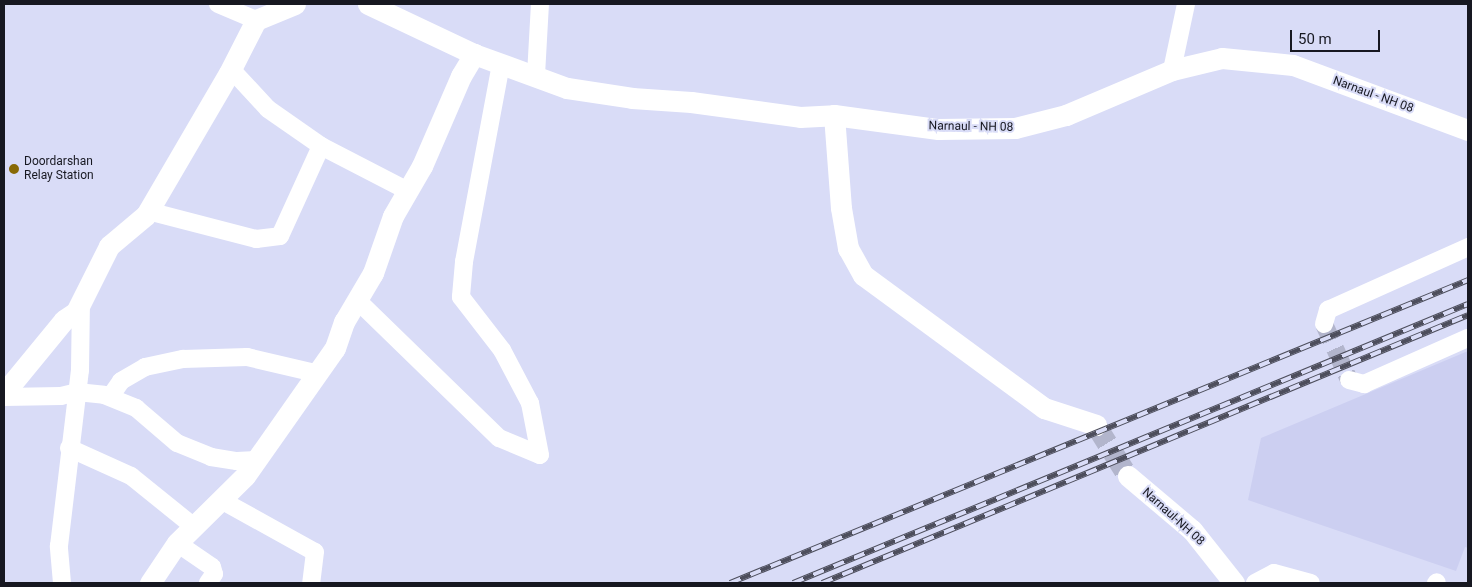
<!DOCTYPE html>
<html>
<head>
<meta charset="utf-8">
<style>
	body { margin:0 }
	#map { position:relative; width:1472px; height:587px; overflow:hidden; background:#d9dcf7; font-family:Roboto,sans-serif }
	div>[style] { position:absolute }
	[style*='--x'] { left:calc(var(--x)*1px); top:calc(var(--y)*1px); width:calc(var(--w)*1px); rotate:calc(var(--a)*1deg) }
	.built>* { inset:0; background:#cccff1 }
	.minor-tunnel>* { height:18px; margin-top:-9px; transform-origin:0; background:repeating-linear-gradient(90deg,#b2b5cc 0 18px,transparent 0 27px) }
	.major-tunnel>* { height:21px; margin-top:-10.5px; transform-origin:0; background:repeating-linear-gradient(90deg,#b2b5cc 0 21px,transparent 0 32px) }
	.minor>* { height:18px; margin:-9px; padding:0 9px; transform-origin:9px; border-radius:9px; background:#fff }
	.major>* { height:21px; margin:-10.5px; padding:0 10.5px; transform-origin:10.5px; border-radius:10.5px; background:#fff }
	.rail>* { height:5.5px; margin-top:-2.75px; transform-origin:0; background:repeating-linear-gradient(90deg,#d9dcf7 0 11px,#4d4e5c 0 22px); box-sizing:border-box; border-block:1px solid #4d4e5c }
	.dots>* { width:14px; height:14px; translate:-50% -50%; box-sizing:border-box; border:2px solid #d9dcf7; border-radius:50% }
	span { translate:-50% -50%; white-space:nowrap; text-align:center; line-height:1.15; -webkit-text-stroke:4px #d9dcf7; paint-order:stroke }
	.street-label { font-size:12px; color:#171821 }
	.poi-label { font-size:12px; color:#171821 }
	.left { translate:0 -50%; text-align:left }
	.frame { position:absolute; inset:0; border:5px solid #171821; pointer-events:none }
	.scale { position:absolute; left:1290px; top:30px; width:90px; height:22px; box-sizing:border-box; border:2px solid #171821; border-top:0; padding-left:6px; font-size:15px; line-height:18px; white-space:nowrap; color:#171821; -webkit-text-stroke:4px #d9dcf7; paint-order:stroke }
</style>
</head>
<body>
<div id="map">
	<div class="built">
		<div style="clip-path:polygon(1468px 351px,1468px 548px,1465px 547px,1456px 571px,1248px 500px,1261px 438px)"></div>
	</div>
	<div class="minor-tunnel">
		<div style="--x:1324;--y:324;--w:61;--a:65.9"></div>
	</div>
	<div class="major-tunnel">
		<div style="--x:1096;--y:425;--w:60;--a:57.9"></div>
	</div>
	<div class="minor">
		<div style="--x:218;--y:4;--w:41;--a:22.8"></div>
		<div style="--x:501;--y:64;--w:201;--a:100.6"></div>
		<div style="--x:464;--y:262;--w:35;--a:95"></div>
		<div style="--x:461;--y:297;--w:67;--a:52.3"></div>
		<div style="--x:502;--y:350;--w:60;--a:62.2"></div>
		<div style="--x:530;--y:403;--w:53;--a:79.1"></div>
		<div style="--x:231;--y:69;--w:54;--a:47.2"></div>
		<div style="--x:268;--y:109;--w:65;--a:34.9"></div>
		<div style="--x:321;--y:146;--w:98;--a:27.3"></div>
		<div style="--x:1172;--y:70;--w:67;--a:-78"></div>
		<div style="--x:536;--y:75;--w:71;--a:-86.8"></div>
		<div style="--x:148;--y:211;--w:112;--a:14.5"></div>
		<div style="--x:256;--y:239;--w:24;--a:-7"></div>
		<div style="--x:280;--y:236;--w:99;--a:-65.5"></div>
		<div style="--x:357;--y:300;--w:198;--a:44.2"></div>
		<div style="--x:499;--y:438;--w:44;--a:22.5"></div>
		<div style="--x:1324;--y:324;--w:15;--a:-74"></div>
		<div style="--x:1328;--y:310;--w:154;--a:-24.2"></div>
		<div style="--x:1349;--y:380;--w:16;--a:15"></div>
		<div style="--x:1364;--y:384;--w:114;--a:-23.9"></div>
		<div style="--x:4;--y:397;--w:57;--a:-1"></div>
		<div style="--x:61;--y:396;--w:16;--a:-14"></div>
		<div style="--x:77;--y:392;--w:27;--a:6"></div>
		<div style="--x:104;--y:395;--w:35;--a:22"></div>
		<div style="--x:136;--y:408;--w:54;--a:40.5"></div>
		<div style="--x:177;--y:443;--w:37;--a:22"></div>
		<div style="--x:211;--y:457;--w:26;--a:9"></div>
		<div style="--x:237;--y:461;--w:19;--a:-3"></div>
		<div style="--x:110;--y:397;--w:19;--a:-55"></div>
		<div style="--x:121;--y:381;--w:28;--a:-30"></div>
		<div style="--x:145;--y:367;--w:39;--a:-12"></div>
		<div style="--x:183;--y:359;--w:64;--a:-1.8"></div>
		<div style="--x:247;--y:357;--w:70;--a:13.2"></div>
		<div style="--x:69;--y:448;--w:68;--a:24.3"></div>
		<div style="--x:131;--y:476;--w:80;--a:38.9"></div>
		<div style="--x:221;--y:500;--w:107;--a:29"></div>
		<div style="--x:315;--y:552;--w:31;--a:97"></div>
		<div style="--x:177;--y:543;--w:42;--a:34.4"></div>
		<div style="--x:212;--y:567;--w:7;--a:74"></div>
		<div style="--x:214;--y:574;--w:11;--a:124"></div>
		<div style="--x:62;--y:583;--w:37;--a:-95"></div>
		<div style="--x:59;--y:546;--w:177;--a:-83.2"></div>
		<div style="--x:80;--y:370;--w:68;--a:-89.2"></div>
		<div style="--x:1255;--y:583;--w:21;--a:-28"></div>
		<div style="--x:1274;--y:573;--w:38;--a:15"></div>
		<div style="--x:1436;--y:583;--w:1;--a:-45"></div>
	</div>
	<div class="major">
		<div style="--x:368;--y:4;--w:117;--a:25.3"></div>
		<div style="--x:474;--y:54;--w:99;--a:20.1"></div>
		<div style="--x:567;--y:88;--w:66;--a:8.7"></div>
		<div style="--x:632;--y:98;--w:59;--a:3.9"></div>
		<div style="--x:691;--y:102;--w:110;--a:7.8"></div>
		<div style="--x:800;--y:117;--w:34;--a:-3"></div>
		<div style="--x:834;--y:115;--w:105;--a:7.7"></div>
		<div style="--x:938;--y:129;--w:77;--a:-0.7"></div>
		<div style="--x:1015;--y:128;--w:53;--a:-14.3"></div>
		<div style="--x:1066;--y:115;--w:115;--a:-23"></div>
		<div style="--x:1172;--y:70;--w:51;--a:-13.5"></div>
		<div style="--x:1222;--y:58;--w:71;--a:5.6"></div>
		<div style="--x:1293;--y:65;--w:187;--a:20.4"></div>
		<div style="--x:834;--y:115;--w:93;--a:85.7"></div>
		<div style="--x:841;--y:208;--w:41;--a:80.1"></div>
		<div style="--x:848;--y:248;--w:31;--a:61"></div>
		<div style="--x:863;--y:275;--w:225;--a:36.3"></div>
		<div style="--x:1044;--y:408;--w:55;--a:18.1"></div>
		<div style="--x:4;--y:393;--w:94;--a:-50.6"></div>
		<div style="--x:64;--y:320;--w:14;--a:-34"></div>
		<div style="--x:76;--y:312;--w:74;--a:-63.4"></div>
		<div style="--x:109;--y:246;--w:48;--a:-40"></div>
		<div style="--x:146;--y:215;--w:164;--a:-59.7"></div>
		<div style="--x:229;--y:73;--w:59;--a:-63"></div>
		<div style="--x:256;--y:20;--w:42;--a:-22.3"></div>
		<div style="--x:1128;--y:476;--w:84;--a:40.2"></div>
		<div style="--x:1192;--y:530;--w:68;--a:51.6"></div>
		<div style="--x:150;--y:583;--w:48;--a:-56"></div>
		<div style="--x:177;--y:543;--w:95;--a:-44.6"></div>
		<div style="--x:245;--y:476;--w:156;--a:-54.9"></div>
		<div style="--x:335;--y:348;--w:28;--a:-71"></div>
		<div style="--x:344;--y:322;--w:57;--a:-59.4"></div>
		<div style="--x:373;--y:273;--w:60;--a:-70.7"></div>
		<div style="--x:393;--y:216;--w:58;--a:-59.9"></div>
		<div style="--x:422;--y:166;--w:98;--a:-66.6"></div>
		<div style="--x:461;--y:76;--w:26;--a:-59"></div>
	</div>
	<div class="rail">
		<div style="--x:730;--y:583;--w:798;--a:-22.32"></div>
		<div style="--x:793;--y:583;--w:730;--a:-22.46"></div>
		<div style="--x:822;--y:583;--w:699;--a:-22.53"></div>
	</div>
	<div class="dots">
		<div style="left:14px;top:169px;background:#886905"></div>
	</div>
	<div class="street-label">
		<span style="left:1373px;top:95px;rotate:20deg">Narnaul - NH 08</span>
		<span style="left:971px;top:127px;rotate:1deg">Narnaul - NH 08</span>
		<span style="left:1173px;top:517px;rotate:42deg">Narnaul-NH 08</span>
	</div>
	<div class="poi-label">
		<span class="left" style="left:24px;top:169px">Doordarshan<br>Relay Station</span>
	</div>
	<div class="frame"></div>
	<div class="scale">50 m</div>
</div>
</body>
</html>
